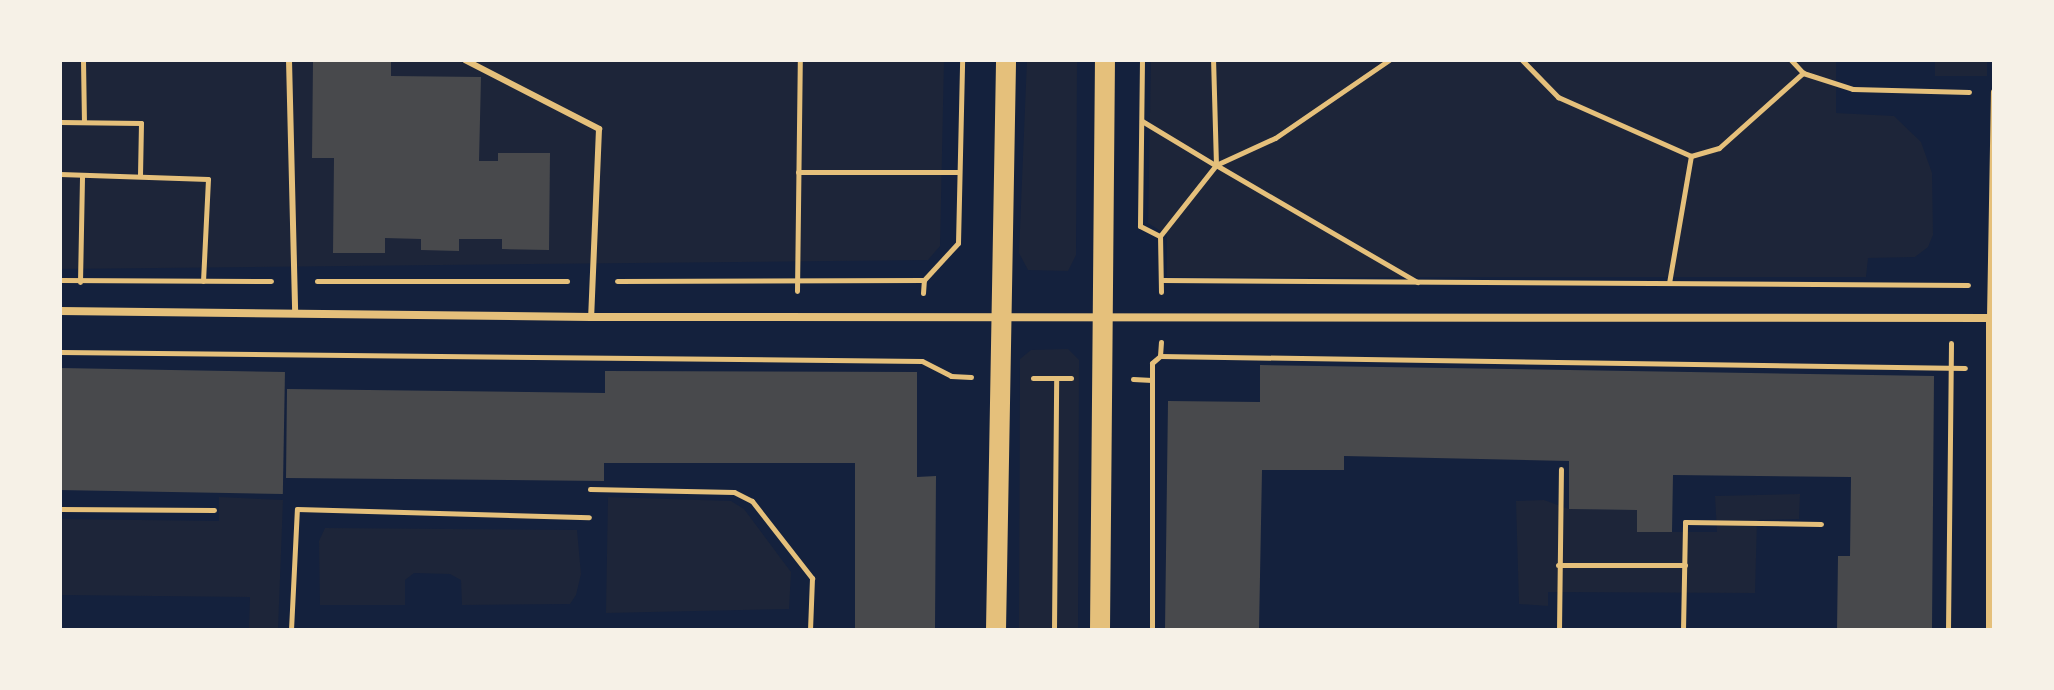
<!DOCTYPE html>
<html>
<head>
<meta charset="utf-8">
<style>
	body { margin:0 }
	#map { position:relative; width:2054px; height:690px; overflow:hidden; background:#14213d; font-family:Lato,sans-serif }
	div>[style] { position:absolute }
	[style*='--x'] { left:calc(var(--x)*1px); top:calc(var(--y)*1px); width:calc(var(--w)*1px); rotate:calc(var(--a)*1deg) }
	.green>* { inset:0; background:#1d2539; transform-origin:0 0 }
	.building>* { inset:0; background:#48494c; transform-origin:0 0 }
	.path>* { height:5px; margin:-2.5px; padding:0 2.5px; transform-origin:2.5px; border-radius:2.5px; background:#e5c07b }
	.service>* { height:6px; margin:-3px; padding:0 3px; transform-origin:3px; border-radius:3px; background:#e5c07b }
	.minor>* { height:8px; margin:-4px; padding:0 4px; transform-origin:4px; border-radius:4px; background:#e5c07b }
	.primary>* { height:20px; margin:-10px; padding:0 10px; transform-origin:10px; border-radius:10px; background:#e5c07b }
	span { translate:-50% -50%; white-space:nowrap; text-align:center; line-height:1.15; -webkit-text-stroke:7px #f6f1e7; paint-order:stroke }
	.frame { position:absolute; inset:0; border:62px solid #f6f1e7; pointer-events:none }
</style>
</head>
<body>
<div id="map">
	<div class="green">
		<div style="clip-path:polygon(60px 60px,944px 60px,940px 246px,928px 260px,60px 269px)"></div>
		<div style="clip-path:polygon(1027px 60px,1077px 60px,1076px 255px,1068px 271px,1028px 270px,1019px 253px)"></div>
		<div style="clip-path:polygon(1151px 60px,1836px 60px,1836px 113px,1894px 116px,1921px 142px,1932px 173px,1933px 235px,1928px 247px,1915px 257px,1868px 258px,1866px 277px,1167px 277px,1167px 235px,1148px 223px)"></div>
		<div style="left:1935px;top:60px;width:52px;height:16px"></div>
		<div style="clip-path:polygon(1068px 349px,1079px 360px,1078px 630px,1019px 630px,1020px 359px,1031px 350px)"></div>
		<div style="clip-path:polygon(1800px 494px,1799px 519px,1757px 520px,1755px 593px,1548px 592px,1548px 606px,1519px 604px,1516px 501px,1544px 500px,1569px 509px,1637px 510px,1638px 532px,1717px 532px,1715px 496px)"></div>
		<div style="clip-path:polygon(219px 497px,283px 500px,278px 630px,249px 630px,250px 597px,60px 595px,60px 519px,219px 521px)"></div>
		<div style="clip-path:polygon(608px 497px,731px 501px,744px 509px,791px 572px,789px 609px,606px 613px)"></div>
		<div style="clip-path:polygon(325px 528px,577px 530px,581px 574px,576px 595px,570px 604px,462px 605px,461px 580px,450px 574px,414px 573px,405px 580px,405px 605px,320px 605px,319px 541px)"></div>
	</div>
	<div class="building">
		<div style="clip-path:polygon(313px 60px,391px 60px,391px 76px,481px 77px,479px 161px,498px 161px,498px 153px,550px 153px,549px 250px,502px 249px,502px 239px,459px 239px,459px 251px,421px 250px,421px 239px,385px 238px,385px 253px,333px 253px,334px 158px,312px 158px)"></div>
		<div style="clip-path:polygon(1260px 365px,1934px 376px,1932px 630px,1837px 630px,1838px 556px,1850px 556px,1851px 477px,1673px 475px,1672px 532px,1637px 532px,1637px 510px,1569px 509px,1569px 461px,1344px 456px,1344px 470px,1262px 470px,1259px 630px,1165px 630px,1168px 401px,1260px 402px)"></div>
		<div style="left:60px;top:368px;width:225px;height:122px;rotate:1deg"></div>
		<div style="clip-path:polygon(605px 371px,917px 372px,917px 477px,936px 476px,935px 630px,855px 630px,855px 463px,604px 463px,604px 481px,286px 478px,287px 389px,605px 393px)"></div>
	</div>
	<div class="path">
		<div style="--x:83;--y:60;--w:62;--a:89.1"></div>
		<div style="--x:1142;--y:60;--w:166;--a:90.7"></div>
		<div style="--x:1140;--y:226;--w:22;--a:27"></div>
		<div style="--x:1389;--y:60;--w:138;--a:145.6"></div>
		<div style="--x:1275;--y:138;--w:65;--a:155.4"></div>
		<div style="--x:1216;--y:165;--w:233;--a:30.2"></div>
		<div style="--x:1522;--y:60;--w:52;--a:45.8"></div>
		<div style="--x:1558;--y:97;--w:145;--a:23.9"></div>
		<div style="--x:1691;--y:156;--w:29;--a:-16"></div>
		<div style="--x:1719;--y:148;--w:113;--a:-41.8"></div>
		<div style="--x:1791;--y:60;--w:18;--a:47"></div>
		<div style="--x:1803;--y:73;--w:52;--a:17.7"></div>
		<div style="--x:1853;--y:89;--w:116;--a:1.5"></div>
		<div style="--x:1142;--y:121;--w:85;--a:31.1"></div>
		<div style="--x:60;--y:122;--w:81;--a:0.7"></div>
		<div style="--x:141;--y:123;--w:53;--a:91.1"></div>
		<div style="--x:798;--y:172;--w:161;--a:0"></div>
		<div style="--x:60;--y:174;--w:148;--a:1.9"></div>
		<div style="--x:208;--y:179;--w:102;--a:92.8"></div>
		<div style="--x:60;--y:280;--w:211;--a:0.3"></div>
		<div style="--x:1161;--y:280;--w:807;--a:0.35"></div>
		<div style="--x:317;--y:281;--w:250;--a:0"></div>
		<div style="--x:617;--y:281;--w:307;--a:-0.2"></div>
		<div style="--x:80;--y:282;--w:107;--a:-88.9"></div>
		<div style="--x:1669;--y:283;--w:129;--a:-80.2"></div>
		<div style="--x:797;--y:291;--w:231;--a:-89.3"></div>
		<div style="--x:1161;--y:292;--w:56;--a:-91"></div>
		<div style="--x:1160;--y:236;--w:90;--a:-51.7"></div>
		<div style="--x:1216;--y:165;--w:105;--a:-91.6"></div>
		<div style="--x:923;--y:293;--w:13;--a:-86"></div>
		<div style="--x:924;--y:280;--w:50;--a:-47.4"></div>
		<div style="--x:958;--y:243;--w:183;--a:-88.7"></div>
		<div style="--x:60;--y:352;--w:862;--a:0.6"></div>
		<div style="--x:922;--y:361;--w:33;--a:27"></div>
		<div style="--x:951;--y:376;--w:20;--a:3"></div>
		<div style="--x:1160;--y:356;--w:805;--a:0.85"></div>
		<div style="--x:1033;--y:378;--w:38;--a:0"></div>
		<div style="--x:1133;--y:379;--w:19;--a:3"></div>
		<div style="--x:590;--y:489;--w:144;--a:1.2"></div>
		<div style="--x:734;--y:492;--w:20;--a:27"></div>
		<div style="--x:752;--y:501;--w:98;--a:52.1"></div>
		<div style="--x:812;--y:578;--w:52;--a:92.2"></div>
		<div style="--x:60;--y:509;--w:154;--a:0.4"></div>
		<div style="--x:1558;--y:565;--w:127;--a:0"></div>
		<div style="--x:291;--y:630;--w:121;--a:-87.2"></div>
		<div style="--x:297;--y:509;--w:292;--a:1.6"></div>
		<div style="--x:1054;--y:630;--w:252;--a:-89.5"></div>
		<div style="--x:1152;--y:630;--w:267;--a:-90"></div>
		<div style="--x:1152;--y:363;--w:11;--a:-41"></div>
		<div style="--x:1160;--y:356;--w:14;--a:-86"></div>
		<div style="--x:1559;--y:630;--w:161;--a:-89.3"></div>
		<div style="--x:1683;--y:630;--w:108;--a:-88.9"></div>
		<div style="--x:1685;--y:522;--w:136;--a:0.8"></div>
		<div style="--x:1948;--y:630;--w:287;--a:-89.4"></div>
	</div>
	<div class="service">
		<div style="--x:289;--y:60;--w:253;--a:88.6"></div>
		<div style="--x:465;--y:60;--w:151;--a:27.2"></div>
		<div style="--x:599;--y:129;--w:188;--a:92.4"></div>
		<div style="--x:1990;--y:318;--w:226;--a:-89"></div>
	</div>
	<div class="minor">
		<div style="--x:60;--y:311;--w:531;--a:0.65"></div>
		<div style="--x:591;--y:317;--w:1403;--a:0.04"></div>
		<div style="--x:1990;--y:318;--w:312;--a:90"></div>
	</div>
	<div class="primary">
		<div style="--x:996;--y:630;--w:570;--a:-88.99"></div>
		<div style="--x:1100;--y:630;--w:570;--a:-89.5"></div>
	</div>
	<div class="frame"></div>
</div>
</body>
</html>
